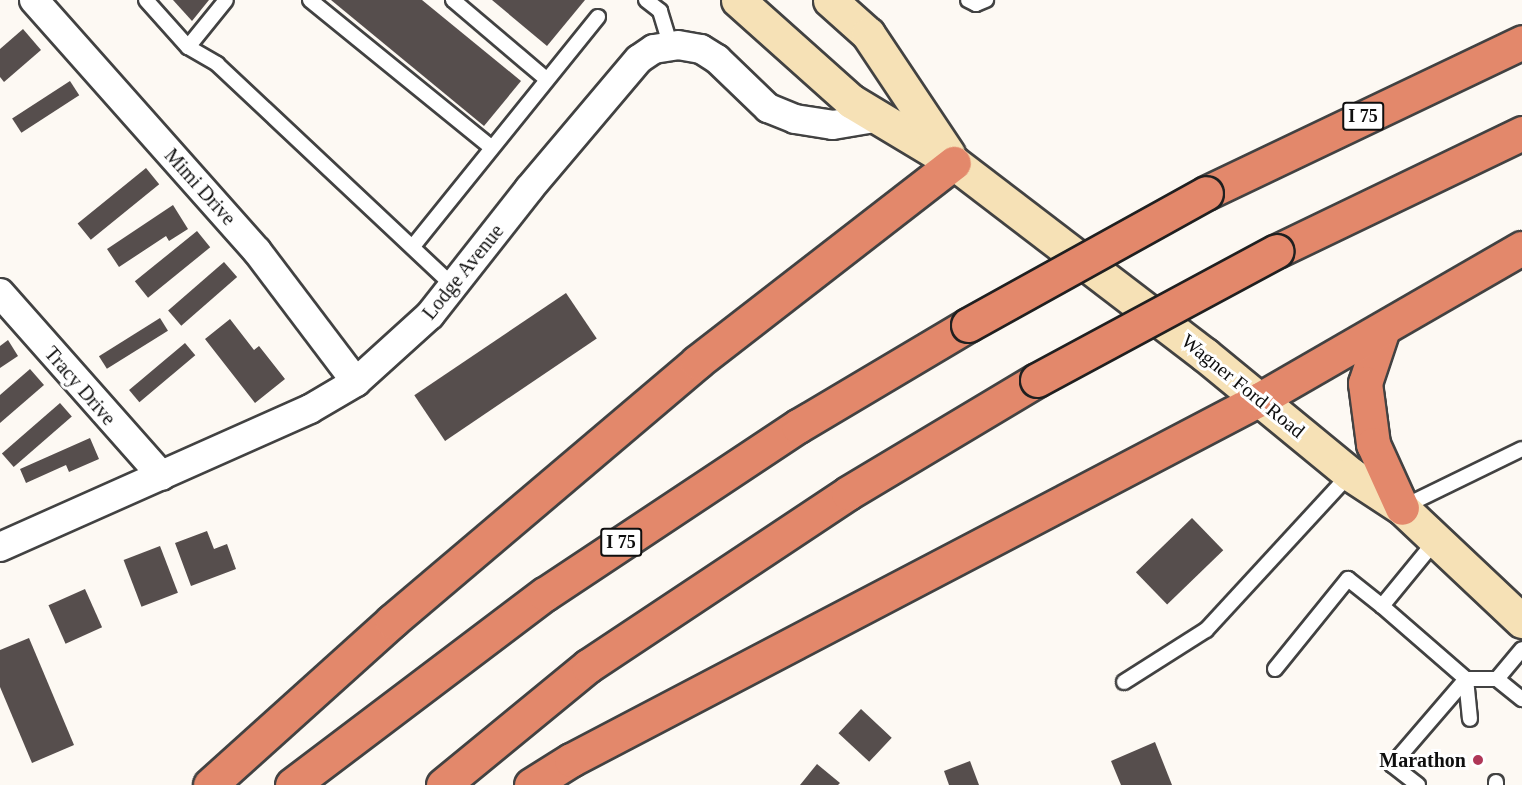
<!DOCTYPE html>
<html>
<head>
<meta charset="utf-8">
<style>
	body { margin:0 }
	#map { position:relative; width:1522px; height:785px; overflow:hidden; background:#fdf9f3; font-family:"Times New Roman",serif }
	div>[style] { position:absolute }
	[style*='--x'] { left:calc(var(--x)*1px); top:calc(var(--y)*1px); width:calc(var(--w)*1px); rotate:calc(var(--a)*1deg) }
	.building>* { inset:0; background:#564e4d; transform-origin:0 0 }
	.roads { filter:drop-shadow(2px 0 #424242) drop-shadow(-2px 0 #424242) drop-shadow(0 2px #424242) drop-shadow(0 -2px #424242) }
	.service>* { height:14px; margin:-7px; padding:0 7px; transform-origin:7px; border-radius:7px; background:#fff }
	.minor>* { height:28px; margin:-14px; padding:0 14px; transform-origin:14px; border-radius:14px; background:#fff }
	.secondary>* { height:33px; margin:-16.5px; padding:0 16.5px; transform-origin:16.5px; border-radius:16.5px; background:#f6e1b6 }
	.motorway>* { height:33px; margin:-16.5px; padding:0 16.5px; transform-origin:16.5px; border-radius:16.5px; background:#e3886b }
	.bridges { filter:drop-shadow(2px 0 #202020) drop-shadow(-2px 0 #202020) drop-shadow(0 2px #202020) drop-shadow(0 -2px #202020) }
	.motorway-bridge>* { height:33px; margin:-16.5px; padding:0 16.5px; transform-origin:16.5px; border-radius:16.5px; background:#e3886b }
	.dots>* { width:16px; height:16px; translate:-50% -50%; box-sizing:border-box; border:3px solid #fff; border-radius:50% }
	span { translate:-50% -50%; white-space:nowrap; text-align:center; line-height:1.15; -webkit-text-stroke:6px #fff; paint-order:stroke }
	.shield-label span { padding:2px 4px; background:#fff; border:2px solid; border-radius:4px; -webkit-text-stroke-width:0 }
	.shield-label { font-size:18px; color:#0f0f0f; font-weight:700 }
	.street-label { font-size:20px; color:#0f0f0f }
	.poi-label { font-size:20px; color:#0f0f0f; font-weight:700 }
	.right { translate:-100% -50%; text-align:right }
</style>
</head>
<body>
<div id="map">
	<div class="building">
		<div style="clip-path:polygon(173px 0,209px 0,192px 21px)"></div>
		<div style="clip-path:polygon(331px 0,422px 0,521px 81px,484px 126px)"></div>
		<div style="clip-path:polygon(492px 0,585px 0,547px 46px)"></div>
		<div style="clip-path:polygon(23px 29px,41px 50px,4px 82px,0 77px,0 49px)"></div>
		<div style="left:70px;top:81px;width:17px;height:69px;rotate:57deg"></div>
		<div style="left:146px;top:168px;width:21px;height:88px;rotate:51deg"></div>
		<div style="clip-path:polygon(173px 205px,188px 229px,169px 241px,166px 236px,119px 267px,107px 249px)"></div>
		<div style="left:197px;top:231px;width:21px;height:80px;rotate:51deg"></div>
		<div style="left:224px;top:262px;width:20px;height:74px;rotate:49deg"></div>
		<div style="left:566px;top:293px;width:55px;height:183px;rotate:56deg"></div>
		<div style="left:160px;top:318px;width:15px;height:72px;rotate:58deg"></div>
		<div style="clip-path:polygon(230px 319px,254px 350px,259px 346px,285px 379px,255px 403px,205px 339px)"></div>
		<div style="clip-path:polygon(8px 340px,18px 356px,0 368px,0 346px)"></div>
		<div style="left:185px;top:343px;width:16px;height:73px;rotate:50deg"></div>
		<div style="clip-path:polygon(30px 369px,44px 385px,0 423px,0 395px)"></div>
		<div style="left:60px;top:403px;width:18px;height:77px;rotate:49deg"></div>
		<div style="clip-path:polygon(90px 438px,99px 459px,69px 472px,66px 465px,26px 483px,20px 469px)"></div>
		<div style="left:1192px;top:518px;width:45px;height:78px;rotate:46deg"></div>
		<div style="clip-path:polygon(207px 531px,214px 549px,227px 544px,236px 569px,191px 586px,175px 543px)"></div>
		<div style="left:160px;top:546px;width:50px;height:39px;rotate:69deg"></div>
		<div style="left:85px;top:589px;width:42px;height:40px;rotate:66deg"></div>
		<div style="clip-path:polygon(29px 638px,74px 745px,32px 763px,0 687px,0 650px)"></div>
		<div style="left:861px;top:709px;width:42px;height:33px;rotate:43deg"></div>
		<div style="clip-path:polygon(1155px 742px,1172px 785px,1121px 785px,1111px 761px)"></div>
		<div style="clip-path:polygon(970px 761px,979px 785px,949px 785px,944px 771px)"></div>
		<div style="clip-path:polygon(817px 764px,840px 783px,838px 785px,800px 785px)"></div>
	</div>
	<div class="roads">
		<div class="service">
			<div style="--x:146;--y:0;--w:63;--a:48.2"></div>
			<div style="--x:188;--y:47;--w:34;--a:30"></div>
			<div style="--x:217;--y:64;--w:324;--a:43.2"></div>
			<div style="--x:310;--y:0;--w:233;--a:39.1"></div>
			<div style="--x:453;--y:0;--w:121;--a:40.3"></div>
			<div style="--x:646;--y:0;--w:18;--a:38"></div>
			<div style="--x:660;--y:11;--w:37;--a:73"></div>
			<div style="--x:968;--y:0;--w:9;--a:27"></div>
			<div style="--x:976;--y:4;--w:11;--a:-22"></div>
			<div style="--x:188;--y:47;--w:60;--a:-51"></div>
			<div style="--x:414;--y:245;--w:293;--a:-51.1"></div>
			<div style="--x:1403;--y:507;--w:132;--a:-26"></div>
			<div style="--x:1382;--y:606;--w:111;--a:41"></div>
			<div style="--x:1466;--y:679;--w:31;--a:0"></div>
			<div style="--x:1497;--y:679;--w:39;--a:-50"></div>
			<div style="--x:1275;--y:669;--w:116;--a:-51"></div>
			<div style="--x:1348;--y:579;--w:43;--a:38.5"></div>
			<div style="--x:1382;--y:606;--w:85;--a:-50.7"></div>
			<div style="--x:1466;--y:679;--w:40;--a:84.3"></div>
			<div style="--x:1497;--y:679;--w:32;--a:39"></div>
			<div style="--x:1124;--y:682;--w:97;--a:-32.4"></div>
			<div style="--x:1206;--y:630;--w:212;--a:-47.3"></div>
			<div style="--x:1496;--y:782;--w:3;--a:90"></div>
			<div style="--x:1418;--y:785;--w:33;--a:-142"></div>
			<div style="--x:1392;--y:765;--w:113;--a:-49.3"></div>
		</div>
		<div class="minor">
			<div style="--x:34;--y:0;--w:336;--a:48.4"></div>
			<div style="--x:257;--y:251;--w:164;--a:52.9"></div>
			<div style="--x:0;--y:293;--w:244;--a:48.5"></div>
			<div style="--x:0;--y:547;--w:339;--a:-24"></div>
			<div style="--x:310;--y:409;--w:53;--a:-30.4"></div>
			<div style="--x:356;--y:382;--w:100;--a:-42.2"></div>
			<div style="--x:430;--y:315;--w:160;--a:-51.8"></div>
			<div style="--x:529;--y:189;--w:170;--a:-49.8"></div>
			<div style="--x:639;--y:59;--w:18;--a:-34"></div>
			<div style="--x:654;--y:49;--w:24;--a:-9"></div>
			<div style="--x:678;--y:45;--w:23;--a:10"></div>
			<div style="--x:701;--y:49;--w:19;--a:32"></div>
			<div style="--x:717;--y:59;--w:71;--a:43.9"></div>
			<div style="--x:768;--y:108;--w:29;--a:22"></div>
			<div style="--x:795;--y:119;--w:38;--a:9"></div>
			<div style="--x:833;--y:125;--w:48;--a:-9.7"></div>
		</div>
		<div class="secondary">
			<div style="--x:738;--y:0;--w:152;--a:41.8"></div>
			<div style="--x:851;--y:101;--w:120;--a:31"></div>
			<div style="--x:954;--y:163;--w:315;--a:37.4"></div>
			<div style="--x:1204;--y:354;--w:189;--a:39.4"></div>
			<div style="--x:1350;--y:474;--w:62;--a:33.2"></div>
			<div style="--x:1402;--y:508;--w:165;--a:43.3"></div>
			<div style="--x:830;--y:0;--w:51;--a:41.8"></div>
			<div style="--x:868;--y:34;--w:144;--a:56.3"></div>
		</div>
		<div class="motorway">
			<div style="--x:1206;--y:193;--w:350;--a:-25.5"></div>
			<div style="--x:1277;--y:251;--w:272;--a:-25.7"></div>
			<div style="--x:1383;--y:329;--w:57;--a:108.4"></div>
			<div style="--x:1365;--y:383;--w:62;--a:82.5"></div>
			<div style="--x:1373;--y:444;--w:70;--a:65.6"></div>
			<div style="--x:210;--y:785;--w:245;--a:-42"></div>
			<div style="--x:392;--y:621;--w:400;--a:-40.3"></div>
			<div style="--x:697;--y:362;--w:325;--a:-37.8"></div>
			<div style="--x:292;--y:785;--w:317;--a:-37.1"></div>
			<div style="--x:545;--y:594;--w:304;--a:-33.6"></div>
			<div style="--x:798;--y:426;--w:198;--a:-30.7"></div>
			<div style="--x:443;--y:785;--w:188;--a:-39.4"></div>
			<div style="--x:588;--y:666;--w:312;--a:-33.6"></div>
			<div style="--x:848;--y:493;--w:220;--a:-30.9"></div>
			<div style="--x:531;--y:785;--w:47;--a:-32"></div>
			<div style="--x:571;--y:760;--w:778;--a:-27.65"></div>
			<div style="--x:1260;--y:399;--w:302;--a:-30"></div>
		</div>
	</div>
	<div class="bridges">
		<div class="motorway-bridge">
			<div style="--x:968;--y:325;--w:272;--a:-29"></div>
			<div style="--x:1037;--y:380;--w:272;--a:-28.3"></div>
		</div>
	</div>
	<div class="dots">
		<div style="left:1478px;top:760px;background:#af3757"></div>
	</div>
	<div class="shield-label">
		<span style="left:1363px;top:116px">I 75</span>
		<span style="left:621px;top:542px">I 75</span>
	</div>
	<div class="street-label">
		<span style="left:200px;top:187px;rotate:48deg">Mimi Drive</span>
		<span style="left:463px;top:272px;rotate:-51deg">Lodge Avenue</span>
		<span style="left:80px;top:386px;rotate:49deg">Tracy Drive</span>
		<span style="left:1243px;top:386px;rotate:39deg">Wagner Ford Road</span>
	</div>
	<div class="poi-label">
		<span class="right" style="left:1466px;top:760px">Marathon</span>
	</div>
</div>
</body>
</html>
